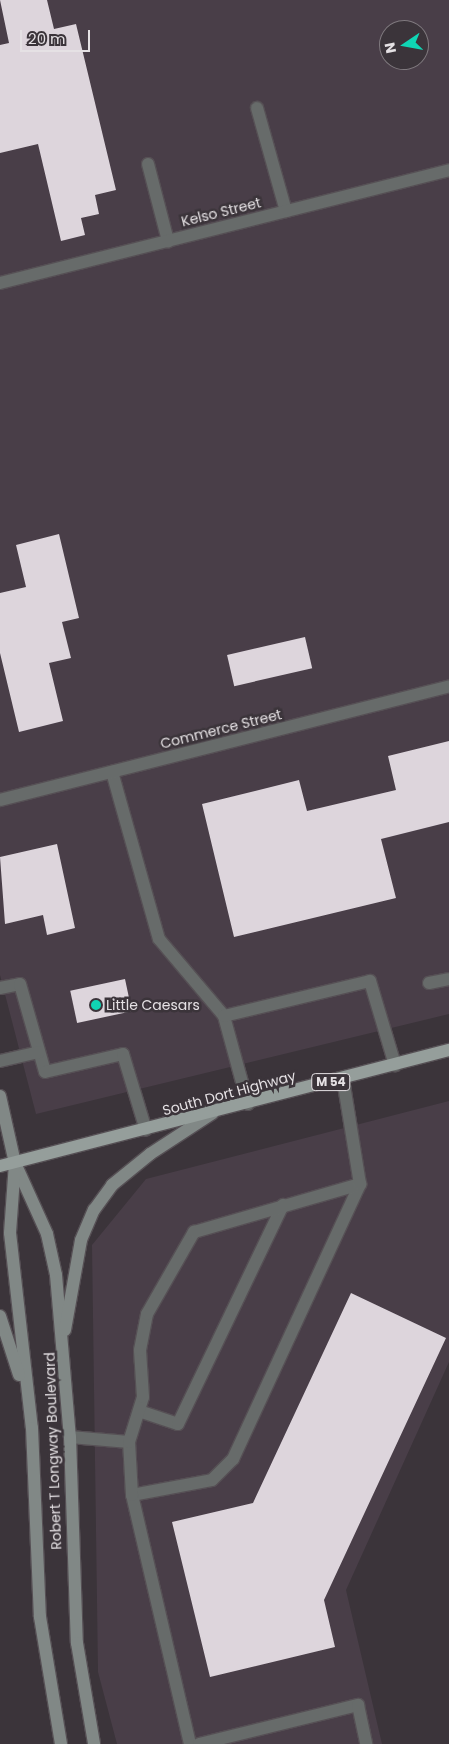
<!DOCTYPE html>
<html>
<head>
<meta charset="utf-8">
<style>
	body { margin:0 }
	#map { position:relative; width:449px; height:1744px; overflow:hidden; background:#3b343a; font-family:Poppins,sans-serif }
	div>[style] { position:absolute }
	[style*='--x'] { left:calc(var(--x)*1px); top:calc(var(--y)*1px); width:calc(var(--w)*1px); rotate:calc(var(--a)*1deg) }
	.built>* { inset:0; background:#493e48 }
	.building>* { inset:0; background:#ddd5dc; transform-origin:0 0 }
	.roads { filter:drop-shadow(1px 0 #565055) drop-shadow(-1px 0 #565055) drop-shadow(0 1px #565055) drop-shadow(0 -1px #565055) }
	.lane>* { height:12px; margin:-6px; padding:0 6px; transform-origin:6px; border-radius:6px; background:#676b6a }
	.street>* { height:12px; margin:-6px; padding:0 6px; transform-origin:6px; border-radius:6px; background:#676b6a }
	.secondary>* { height:12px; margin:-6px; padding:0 6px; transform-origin:6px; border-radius:6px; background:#818886 }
	.primary>* { height:12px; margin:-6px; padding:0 6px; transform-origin:6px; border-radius:6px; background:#959e9b }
	.dots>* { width:14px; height:14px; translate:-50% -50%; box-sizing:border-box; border:2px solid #3b343a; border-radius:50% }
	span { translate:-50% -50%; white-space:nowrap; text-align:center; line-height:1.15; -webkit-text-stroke:5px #3b343a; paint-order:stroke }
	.shield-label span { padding:1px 4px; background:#3b343a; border:1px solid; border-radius:4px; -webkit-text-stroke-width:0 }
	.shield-label { font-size:12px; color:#e5e1e4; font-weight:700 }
	.street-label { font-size:14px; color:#e5e1e4 }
	.poi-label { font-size:14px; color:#e5e1e4 }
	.left { translate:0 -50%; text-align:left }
	.north { position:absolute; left:379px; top:20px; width:50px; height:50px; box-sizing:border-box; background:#3b343a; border:1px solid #7f797e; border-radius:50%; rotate:258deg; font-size:14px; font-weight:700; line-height:20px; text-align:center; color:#e5e1e4 }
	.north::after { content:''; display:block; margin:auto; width:18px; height:22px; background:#10d5b4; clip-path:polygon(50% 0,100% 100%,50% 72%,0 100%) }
	.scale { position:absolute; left:20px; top:30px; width:70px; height:22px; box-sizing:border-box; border:2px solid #e5e1e4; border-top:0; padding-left:6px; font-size:15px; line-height:18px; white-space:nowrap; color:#e5e1e4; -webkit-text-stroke:4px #3b343a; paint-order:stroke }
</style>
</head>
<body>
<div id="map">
	<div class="built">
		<div style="clip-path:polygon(evenodd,0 0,449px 0,449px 1014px,36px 1114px,0 975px,0 0,389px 30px,419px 30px,419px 60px,389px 60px,389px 30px)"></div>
		<div style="clip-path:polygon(449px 1101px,449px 1362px,346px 1590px,382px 1744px,117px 1744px,98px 1672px,92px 1245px,146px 1179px)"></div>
	</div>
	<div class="building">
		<div style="clip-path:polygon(0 0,47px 0,54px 29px,76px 24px,116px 190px,95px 195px,99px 214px,81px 218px,85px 235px,61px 241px,38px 144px,0 153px,0 45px,9px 43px)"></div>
		<div style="clip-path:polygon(59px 534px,79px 618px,62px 622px,71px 658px,49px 663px,63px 721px,19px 732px,0 653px,0 593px,26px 587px,16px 545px)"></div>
		<div style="left:305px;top:637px;width:32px;height:80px;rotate:77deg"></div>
		<div style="clip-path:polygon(449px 741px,449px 822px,381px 839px,396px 898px,234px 937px,202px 804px,299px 780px,307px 811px,396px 790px,388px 756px)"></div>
		<div style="clip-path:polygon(57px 844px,75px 928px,47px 935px,43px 915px,5px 924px,0 857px)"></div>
		<div style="left:125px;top:979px;width:33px;height:56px;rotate:78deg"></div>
		<div style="clip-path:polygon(351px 1293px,446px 1338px,324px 1600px,335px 1647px,210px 1677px,172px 1522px,253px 1503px)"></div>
	</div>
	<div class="roads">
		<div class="lane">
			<div style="--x:257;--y:108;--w:107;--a:74.3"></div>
			<div style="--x:148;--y:164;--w:80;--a:75.4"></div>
			<div style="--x:112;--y:772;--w:173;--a:74.3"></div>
			<div style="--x:159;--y:939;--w:101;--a:49.8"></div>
			<div style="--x:429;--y:983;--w:20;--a:-11"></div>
			<div style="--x:0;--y:988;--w:20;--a:-11"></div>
			<div style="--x:20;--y:984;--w:91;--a:74.1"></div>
			<div style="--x:45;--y:1072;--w:80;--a:-13"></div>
			<div style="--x:123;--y:1054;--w:79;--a:73.2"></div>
			<div style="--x:0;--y:1061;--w:40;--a:-13"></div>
			<div style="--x:248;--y:1104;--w:91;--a:-105.3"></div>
			<div style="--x:224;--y:1016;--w:150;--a:-13.5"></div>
			<div style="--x:370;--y:981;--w:88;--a:73.4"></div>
			<div style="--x:139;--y:1411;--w:41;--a:18.4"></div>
			<div style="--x:178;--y:1424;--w:243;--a:-64.4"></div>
			<div style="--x:70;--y:1437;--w:59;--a:4.8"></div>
			<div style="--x:132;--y:1495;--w:81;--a:-10.6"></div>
			<div style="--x:212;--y:1480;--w:30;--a:-45"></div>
			<div style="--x:233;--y:1459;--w:303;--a:-65.2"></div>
			<div style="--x:190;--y:1744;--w:256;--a:-103.1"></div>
			<div style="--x:132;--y:1495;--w:53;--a:-93.2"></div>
			<div style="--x:129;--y:1442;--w:47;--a:-72.7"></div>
			<div style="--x:143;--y:1397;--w:47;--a:-93.7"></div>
			<div style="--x:140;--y:1350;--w:37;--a:-79"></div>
			<div style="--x:147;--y:1314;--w:95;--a:-60.2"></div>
			<div style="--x:194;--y:1232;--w:173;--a:-16.1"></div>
			<div style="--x:360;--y:1184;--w:106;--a:-99.2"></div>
			<div style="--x:199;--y:1744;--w:164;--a:-13.8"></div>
			<div style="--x:358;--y:1705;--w:40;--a:78"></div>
		</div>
		<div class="street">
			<div style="--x:0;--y:283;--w:463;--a:-14.1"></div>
			<div style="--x:0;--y:800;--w:463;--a:-14.2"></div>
		</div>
		<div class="secondary">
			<div style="--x:0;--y:1096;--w:69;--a:77.4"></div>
			<div style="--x:15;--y:1163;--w:78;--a:65.7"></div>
			<div style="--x:47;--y:1234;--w:42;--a:77.6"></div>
			<div style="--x:56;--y:1275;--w:163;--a:85.1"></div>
			<div style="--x:70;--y:1437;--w:206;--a:88.1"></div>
			<div style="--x:77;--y:1643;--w:102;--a:80.4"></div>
			<div style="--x:15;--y:1163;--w:70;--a:94.1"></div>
			<div style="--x:10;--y:1233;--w:196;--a:83.6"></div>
			<div style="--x:32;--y:1428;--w:189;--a:87.6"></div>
			<div style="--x:40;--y:1617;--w:129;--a:80.6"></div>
			<div style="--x:0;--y:1316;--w:62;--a:72.1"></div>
			<div style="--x:65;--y:1330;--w:91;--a:-79.9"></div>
			<div style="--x:81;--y:1240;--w:33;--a:-67"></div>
			<div style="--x:94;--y:1210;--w:31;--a:-54"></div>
			<div style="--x:112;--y:1185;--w:49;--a:-39.2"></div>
			<div style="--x:150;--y:1154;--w:75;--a:-33.1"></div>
		</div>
		<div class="primary">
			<div style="--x:0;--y:1166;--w:464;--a:-14.5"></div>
		</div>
	</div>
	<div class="dots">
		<div style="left:96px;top:1005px;background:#10d5b4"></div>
	</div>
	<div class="shield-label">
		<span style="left:331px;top:1082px">M 54</span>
	</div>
	<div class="street-label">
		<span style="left:221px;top:212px;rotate:-14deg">Kelso Street</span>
		<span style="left:221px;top:729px;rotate:-14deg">Commerce Street</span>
		<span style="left:229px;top:1093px;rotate:-15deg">South Dort Highway</span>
		<span style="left:53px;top:1451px;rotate:-92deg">Robert T Longway Boulevard</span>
	</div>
	<div class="poi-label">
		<span class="left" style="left:106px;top:1005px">Little Caesars</span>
	</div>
	<div class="north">N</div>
	<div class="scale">20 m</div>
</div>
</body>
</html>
